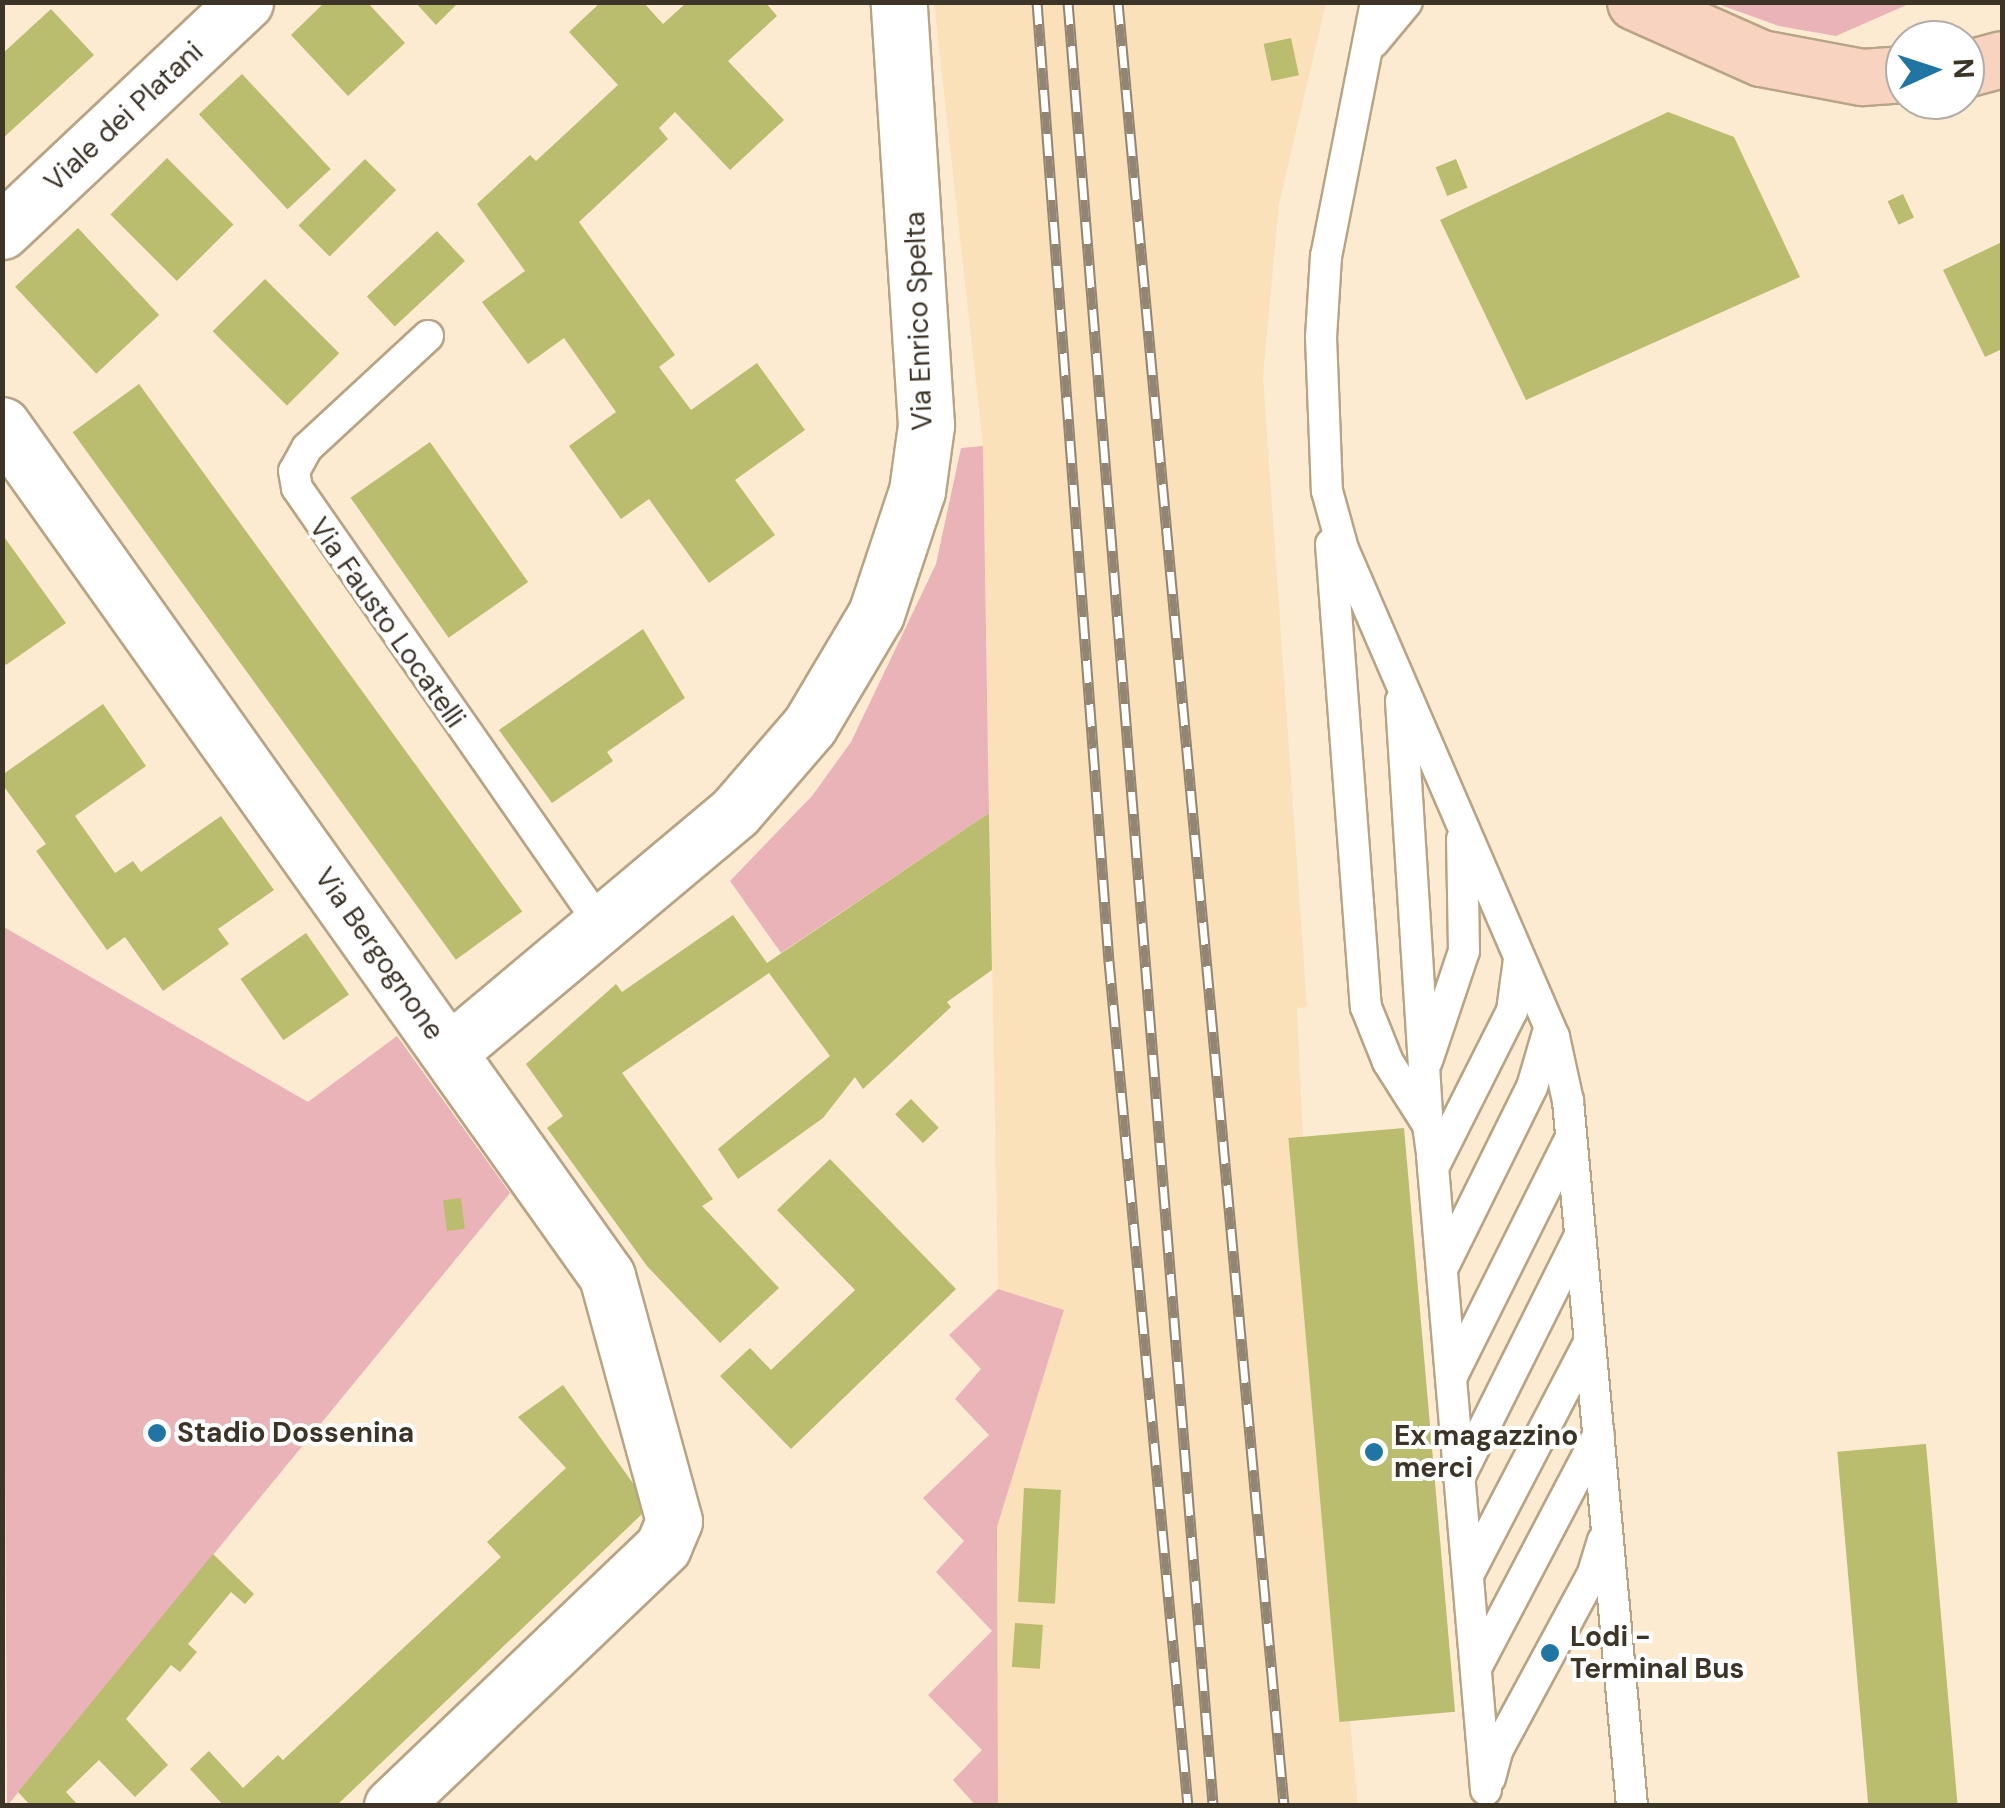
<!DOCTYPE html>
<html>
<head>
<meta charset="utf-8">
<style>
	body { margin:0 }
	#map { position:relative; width:2005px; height:1808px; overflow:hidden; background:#fcebd1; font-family:"DM Sans",sans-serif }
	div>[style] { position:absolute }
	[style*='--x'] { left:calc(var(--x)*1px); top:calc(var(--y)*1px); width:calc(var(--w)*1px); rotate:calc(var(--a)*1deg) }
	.built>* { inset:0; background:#fbe1ba }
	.green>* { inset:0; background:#e9b3b8 }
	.building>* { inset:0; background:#babc6e; transform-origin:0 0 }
	.roads { filter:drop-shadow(2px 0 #b8a485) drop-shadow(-2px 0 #b8a485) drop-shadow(0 2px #b8a485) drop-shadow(0 -2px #b8a485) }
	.lane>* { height:30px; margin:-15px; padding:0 15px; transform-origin:15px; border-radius:15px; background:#fff }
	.street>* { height:55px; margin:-27.5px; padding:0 27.5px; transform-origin:27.5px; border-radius:27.5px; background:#fff }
	.secondary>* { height:55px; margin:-27.5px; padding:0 27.5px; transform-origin:27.5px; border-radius:27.5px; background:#f7d3c0 }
	.rail>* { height:11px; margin-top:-5.5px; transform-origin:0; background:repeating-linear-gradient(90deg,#fff 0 22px,#918573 0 44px); box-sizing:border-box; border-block:2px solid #918573 }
	.dots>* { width:28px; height:28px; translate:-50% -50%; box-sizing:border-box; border:5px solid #fff; border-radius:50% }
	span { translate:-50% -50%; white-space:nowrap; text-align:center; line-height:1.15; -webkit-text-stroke:8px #fff; paint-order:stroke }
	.street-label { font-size:28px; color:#3d3428 }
	.poi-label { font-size:28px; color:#3d3428; font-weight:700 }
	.left { translate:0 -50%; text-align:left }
	.frame { position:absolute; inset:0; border:5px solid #3d3428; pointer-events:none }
	.north { position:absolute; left:1885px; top:20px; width:100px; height:100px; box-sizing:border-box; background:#fff; border:2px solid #b1aea9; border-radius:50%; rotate:87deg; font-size:28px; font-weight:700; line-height:40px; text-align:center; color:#3d3428 }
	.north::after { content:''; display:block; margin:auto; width:35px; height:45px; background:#1f76a5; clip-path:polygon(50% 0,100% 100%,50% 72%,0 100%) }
</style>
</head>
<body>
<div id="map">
	<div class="built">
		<div style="clip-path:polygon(934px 3px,1326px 3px,1279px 204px,1263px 376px,1307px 1007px,1297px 1008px,1303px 1138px,1289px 1140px,1340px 1722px,1350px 1721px,1358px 1805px,998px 1805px,997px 1527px,1064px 1310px,998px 1289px,983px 446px)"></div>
	</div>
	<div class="green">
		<div style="clip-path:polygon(1715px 3px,1911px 3px,1836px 36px,1779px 26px)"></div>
		<div style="clip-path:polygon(983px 446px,989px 813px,781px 953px,730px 881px,812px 796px,851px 742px,936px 564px,961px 448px)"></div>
		<div style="clip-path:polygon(2px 926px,308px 1102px,397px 1036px,510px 1193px,7px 1806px)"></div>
		<div style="clip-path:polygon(998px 1289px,1064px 1310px,997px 1527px,998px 1805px,976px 1806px,953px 1780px,982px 1750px,928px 1695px,992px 1631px,936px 1572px,964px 1541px,923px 1498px,989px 1435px,955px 1399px,981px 1369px,949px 1335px)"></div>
	</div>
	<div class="building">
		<div style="clip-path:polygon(325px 2px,367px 2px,405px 43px,348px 96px,291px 35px)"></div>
		<div style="clip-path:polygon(415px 2px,459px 2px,436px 25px)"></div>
		<div style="clip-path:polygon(601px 2px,643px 2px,663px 24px,687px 2px,765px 2px,777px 16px,728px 61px,784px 120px,730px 170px,675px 112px,659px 128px,668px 139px,579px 222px,675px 355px,659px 367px,691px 410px,757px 363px,805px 430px,735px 480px,775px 535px,709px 583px,649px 499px,621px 519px,569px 446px,616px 412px,564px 338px,528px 364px,482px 302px,525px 271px,477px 204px,530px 155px,536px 161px,618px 85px,569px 32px)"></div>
		<div style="clip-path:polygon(51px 9px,94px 55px,2px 139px,2px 54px)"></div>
		<div style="left:1291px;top:38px;width:38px;height:28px;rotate:78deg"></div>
		<div style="left:242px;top:74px;width:130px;height:59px;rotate:47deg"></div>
		<div style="clip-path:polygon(1668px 112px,1734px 137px,1800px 277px,1526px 400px,1440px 220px)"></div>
		<div style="left:167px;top:158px;width:94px;height:80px;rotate:45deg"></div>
		<div style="left:365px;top:159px;width:44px;height:94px;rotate:45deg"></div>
		<div style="left:1456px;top:159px;width:31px;height:22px;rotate:68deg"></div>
		<div style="left:1903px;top:194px;width:26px;height:17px;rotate:65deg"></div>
		<div style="left:78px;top:228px;width:119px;height:86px;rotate:47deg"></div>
		<div style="left:437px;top:231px;width:41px;height:96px;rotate:47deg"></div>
		<div style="clip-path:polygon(2002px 242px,2002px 349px,1985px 357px,1943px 270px)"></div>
		<div style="left:265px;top:279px;width:105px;height:74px;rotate:45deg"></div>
		<div style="left:139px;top:384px;width:652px;height:82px;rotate:54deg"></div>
		<div style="left:430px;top:442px;width:171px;height:97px;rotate:55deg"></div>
		<div style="clip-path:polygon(2px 534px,66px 623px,6px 665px,2px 659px)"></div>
		<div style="clip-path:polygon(643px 629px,685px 698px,607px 752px,613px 761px,552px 803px,499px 730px)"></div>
		<div style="clip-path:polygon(103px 704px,146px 766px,75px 816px,115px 873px,133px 861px,141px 872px,221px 816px,274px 890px,218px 929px,229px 944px,163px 991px,125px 937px,107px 950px,36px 851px,46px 844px,2px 784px,2px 775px)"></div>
		<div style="clip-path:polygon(989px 813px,992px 970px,947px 1002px,951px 1007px,863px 1089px,855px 1077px,823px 1118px,738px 1179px,718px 1149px,830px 1056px,769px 973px,622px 1073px,713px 1199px,702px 1206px,779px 1288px,720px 1343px,647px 1266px,547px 1128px,563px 1116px,526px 1064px,616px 984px,622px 992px,733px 915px,767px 963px)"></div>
		<div style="left:306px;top:933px;width:75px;height:80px;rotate:55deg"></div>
		<div style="left:911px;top:1099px;width:40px;height:22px;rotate:46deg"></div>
		<div style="left:1404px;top:1128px;width:586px;height:116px;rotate:85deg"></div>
		<div style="clip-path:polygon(830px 1159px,956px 1289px,791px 1449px,720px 1376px,750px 1348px,771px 1370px,855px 1290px,777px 1210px)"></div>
		<div style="left:461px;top:1198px;width:31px;height:18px;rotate:83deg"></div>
		<div style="clip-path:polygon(563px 1385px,642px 1496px,641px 1515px,336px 1806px,224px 1806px,190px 1769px,209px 1751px,243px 1788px,278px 1755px,283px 1760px,501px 1557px,487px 1542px,566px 1468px,518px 1417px)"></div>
		<div style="left:1926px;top:1444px;width:363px;height:89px;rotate:85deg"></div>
		<div style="left:1024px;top:1488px;width:37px;height:114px;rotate:3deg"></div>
		<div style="clip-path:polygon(213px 1554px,254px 1594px,245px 1604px,231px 1592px,188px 1644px,197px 1652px,180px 1672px,171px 1665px,126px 1719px,168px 1765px,135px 1797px,99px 1760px,66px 1792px,79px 1806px,31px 1806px,18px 1792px)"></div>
		<div style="left:1015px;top:1623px;width:28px;height:44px;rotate:4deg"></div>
	</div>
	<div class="roads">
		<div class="lane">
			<div style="--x:1376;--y:2;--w:259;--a:101.1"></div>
			<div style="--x:1326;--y:256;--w:81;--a:93.5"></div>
			<div style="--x:1321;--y:337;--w:154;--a:87.8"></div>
			<div style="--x:1327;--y:491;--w:60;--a:74.6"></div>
			<div style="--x:1343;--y:549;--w:532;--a:66.62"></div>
			<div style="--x:1554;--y:1037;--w:66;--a:77.7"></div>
			<div style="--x:1568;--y:1101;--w:708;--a:84.81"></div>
			<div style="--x:1373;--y:43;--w:53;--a:-50.3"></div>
			<div style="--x:428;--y:336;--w:165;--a:137.2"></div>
			<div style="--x:307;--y:448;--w:26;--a:119"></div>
			<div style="--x:294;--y:471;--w:17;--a:80"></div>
			<div style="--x:297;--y:488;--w:536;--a:55.18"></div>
			<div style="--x:1331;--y:544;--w:464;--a:85.7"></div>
			<div style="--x:1366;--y:1007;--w:59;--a:68.2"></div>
			<div style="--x:1388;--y:1062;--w:75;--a:57.6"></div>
			<div style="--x:1428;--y:1125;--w:30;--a:82"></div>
			<div style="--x:1432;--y:1155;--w:637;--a:85.14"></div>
			<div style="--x:1401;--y:701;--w:414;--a:86.4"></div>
			<div style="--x:1427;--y:1061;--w:116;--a:-71.4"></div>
			<div style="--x:1464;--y:951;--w:112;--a:-91"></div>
			<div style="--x:1433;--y:1168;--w:176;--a:-63.3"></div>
			<div style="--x:1512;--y:1011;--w:52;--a:-82.3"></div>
			<div style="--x:1442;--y:1269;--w:203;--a:-63.7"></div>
			<div style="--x:1532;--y:1087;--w:60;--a:-73.7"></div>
			<div style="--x:1452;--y:1376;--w:267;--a:-63.5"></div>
			<div style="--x:1461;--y:1474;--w:267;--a:-63.5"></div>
			<div style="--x:1468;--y:1575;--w:264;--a:-62.5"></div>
			<div style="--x:1476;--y:1668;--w:264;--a:-62.3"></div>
			<div style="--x:1490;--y:1778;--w:30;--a:-75"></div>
			<div style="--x:1498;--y:1749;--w:200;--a:-61.6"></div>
			<div style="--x:1593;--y:1573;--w:34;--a:-73"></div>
		</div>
		<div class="street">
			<div style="--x:2;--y:231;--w:334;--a:-43.3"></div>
			<div style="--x:2;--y:425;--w:1044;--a:54.59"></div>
			<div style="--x:607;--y:1276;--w:254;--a:74.7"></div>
			<div style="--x:674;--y:1521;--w:28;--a:113"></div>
			<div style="--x:663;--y:1547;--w:375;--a:136.3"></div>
			<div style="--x:449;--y:1052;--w:373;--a:-40"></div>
			<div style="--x:735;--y:812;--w:115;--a:-49.2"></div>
			<div style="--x:810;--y:725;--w:129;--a:-59.3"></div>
			<div style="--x:876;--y:614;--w:130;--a:-71.6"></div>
			<div style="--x:917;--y:491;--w:67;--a:-82.2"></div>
			<div style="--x:926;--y:425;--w:424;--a:-93.7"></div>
		</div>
		<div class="secondary">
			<div style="--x:1635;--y:2;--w:138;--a:24"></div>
			<div style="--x:1761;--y:58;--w:103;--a:10.7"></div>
			<div style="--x:1862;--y:77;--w:43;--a:-4"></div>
			<div style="--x:1965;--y:69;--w:38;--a:-15"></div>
		</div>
	</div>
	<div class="rail">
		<div style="--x:1037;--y:2;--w:962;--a:85.71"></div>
		<div style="--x:1109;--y:961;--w:849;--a:84.66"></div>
		<div style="--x:1068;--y:2;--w:1810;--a:85.4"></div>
		<div style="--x:1118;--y:2;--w:1812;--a:84.74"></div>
	</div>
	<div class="dots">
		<div style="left:157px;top:1433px;background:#1f76a5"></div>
		<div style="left:1374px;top:1452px;background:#1f76a5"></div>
		<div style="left:1550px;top:1653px;background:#1f76a5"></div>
	</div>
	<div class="street-label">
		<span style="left:124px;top:117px;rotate:-43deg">Viale dei Platani</span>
		<span style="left:919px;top:321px;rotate:-92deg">Via Enrico Spelta</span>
		<span style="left:387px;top:623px;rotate:55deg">Via Fausto Locatelli</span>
		<span style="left:379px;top:954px;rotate:55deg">Via Bergognone</span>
	</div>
	<div class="poi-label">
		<span class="left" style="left:177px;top:1433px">Stadio Dossenina</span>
		<span class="left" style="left:1394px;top:1452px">Ex magazzino<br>merci</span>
		<span class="left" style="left:1570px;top:1653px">Lodi -<br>Terminal Bus</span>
	</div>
	<div class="frame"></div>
	<div class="north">N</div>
</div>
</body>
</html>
